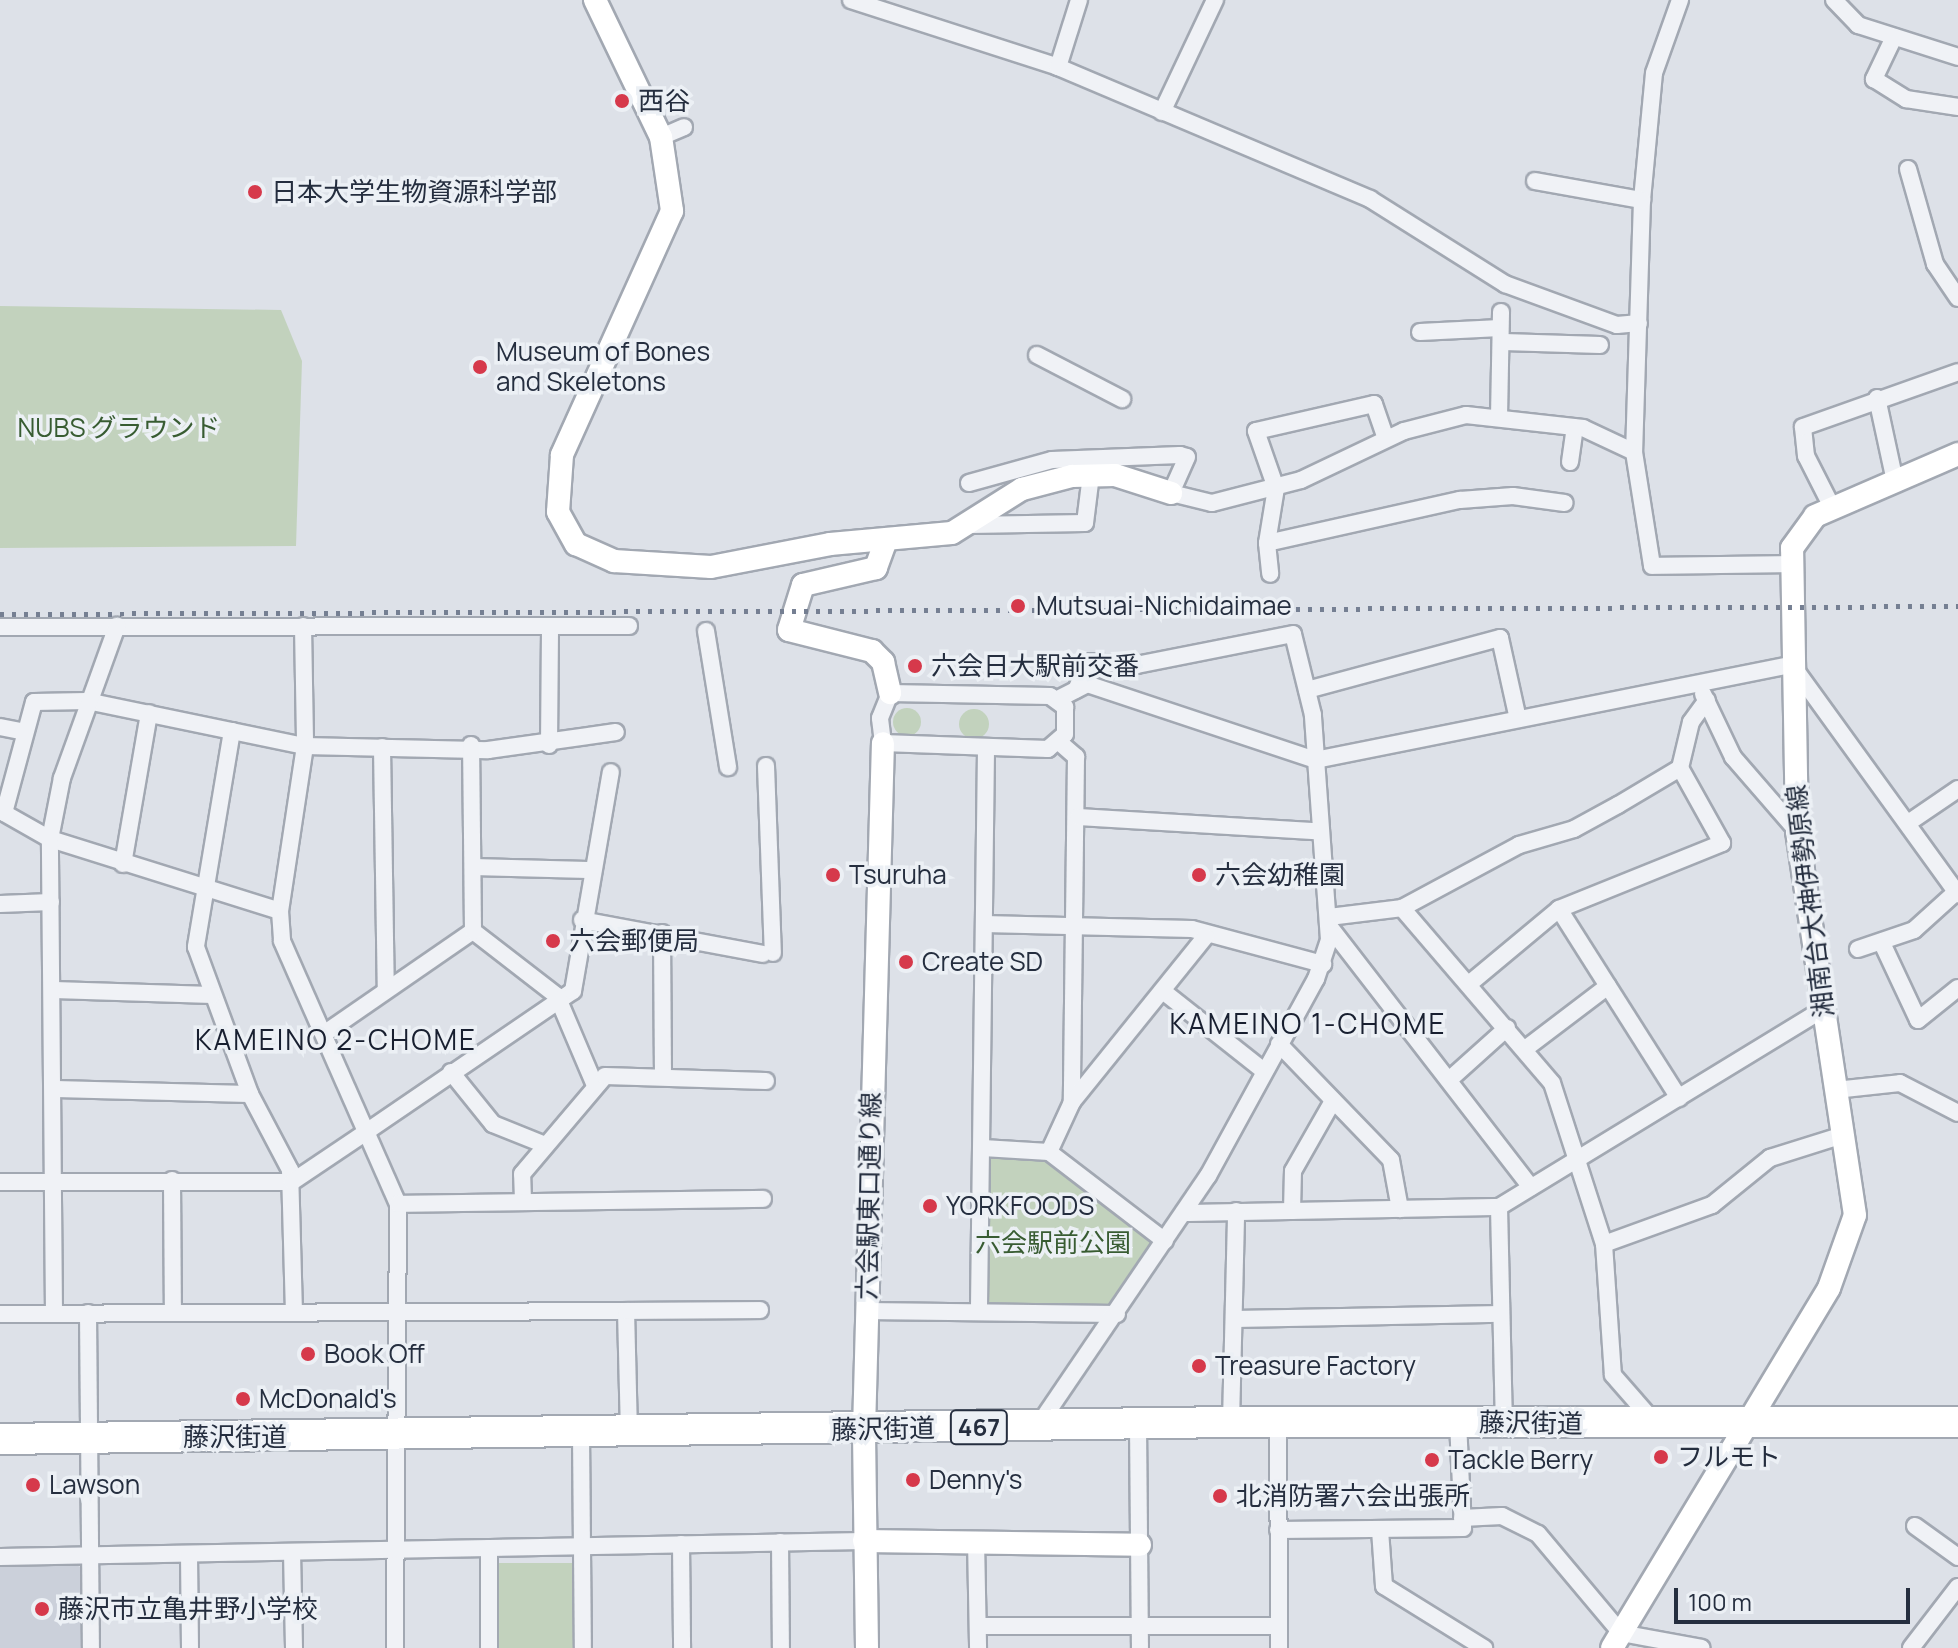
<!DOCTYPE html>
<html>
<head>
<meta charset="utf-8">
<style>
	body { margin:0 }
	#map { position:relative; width:1958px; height:1648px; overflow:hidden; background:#dde1e8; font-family:Manrope,"Noto Sans JP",sans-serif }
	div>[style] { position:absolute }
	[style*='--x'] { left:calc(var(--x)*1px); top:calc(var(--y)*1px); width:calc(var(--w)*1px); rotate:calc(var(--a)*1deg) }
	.built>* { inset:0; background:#cbd0da }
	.green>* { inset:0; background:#c2d2bd; transform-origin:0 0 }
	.round { border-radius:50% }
	.roads { filter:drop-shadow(2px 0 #a2a8b2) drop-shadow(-2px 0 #a2a8b2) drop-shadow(0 2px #a2a8b2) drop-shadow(0 -2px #a2a8b2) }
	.street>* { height:16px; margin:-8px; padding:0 8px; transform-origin:8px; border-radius:8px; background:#f0f2f6 }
	.secondary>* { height:22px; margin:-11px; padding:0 11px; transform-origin:11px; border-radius:11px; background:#fff }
	.highway>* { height:30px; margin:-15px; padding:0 15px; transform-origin:15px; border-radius:15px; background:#fff }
	.rail>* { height:5px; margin-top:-2.5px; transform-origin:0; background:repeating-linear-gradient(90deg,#757f92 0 4px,transparent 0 12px) }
	.dots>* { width:22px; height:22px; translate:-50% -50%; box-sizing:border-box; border:4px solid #ecf0f5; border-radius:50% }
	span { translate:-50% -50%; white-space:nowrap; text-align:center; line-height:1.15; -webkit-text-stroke:7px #ecf0f5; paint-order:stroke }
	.shield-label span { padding:2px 6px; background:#ecf0f5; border:2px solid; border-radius:6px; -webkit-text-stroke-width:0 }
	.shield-label { font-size:24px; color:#252e3f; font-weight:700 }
	.poi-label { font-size:26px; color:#252e3f }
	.left { translate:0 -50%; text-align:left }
	.park-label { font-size:26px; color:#385c32 }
	.street-label { font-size:26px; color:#252e3f }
	.neighbourhood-label { font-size:28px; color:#181f30; letter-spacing:2px }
	.scale { position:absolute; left:1674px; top:1588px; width:236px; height:36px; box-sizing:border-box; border:4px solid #252e3f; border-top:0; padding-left:10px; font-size:24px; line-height:28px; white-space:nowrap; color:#252e3f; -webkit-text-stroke:6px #ecf0f5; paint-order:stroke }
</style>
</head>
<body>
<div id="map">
	<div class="built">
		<div style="clip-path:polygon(75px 1564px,83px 1569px,84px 1648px,0 1648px,0 1565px)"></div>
	</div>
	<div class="green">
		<div style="clip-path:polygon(0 306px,281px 310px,302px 361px,296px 546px,0 548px)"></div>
		<div class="round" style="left:893px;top:708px;width:28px;height:28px"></div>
		<div class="round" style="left:959px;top:709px;width:30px;height:30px"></div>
		<div style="clip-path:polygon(991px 1157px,1047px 1160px,1154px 1243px,1112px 1306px,986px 1306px)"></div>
		<div style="left:495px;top:1563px;width:79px;height:85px"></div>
	</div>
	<div class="roads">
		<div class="street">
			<div style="--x:851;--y:0;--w:218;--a:17.9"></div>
			<div style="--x:1058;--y:67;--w:339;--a:22.9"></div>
			<div style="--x:1370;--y:199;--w:160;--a:32.2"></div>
			<div style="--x:1505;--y:284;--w:119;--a:20.1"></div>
			<div style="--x:1617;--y:325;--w:22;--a:-5"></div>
			<div style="--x:1680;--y:0;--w:77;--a:109.6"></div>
			<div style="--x:1654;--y:73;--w:128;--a:95.4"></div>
			<div style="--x:1642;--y:200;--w:252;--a:91.8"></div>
			<div style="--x:1634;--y:452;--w:115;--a:81"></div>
			<div style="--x:1652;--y:566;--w:137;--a:-0.8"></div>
			<div style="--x:1834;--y:0;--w:35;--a:46"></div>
			<div style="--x:1858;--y:25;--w:105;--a:17.7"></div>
			<div style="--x:1894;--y:37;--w:47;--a:115.5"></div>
			<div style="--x:1874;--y:79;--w:38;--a:32"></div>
			<div style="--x:1906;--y:99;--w:53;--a:8.7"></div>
			<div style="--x:1058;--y:67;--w:70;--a:-72.6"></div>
			<div style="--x:1162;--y:112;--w:124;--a:-64.7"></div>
			<div style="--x:661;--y:137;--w:25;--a:-23"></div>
			<div style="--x:1908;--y:169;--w:99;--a:74.1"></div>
			<div style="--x:1935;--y:264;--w:41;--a:55.9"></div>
			<div style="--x:1535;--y:181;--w:109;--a:10.1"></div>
			<div style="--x:1420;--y:332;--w:80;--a:-2.9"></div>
			<div style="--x:1504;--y:342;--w:96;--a:1.8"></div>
			<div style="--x:1037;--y:355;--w:96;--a:27.4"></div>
			<div style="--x:1877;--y:398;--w:85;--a:77.8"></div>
			<div style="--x:1499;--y:417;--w:105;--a:-88.9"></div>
			<div style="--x:1386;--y:439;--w:37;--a:-109"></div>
			<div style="--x:1374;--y:404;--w:121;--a:167.1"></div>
			<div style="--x:1256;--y:431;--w:60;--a:70.7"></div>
			<div style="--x:1276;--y:488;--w:56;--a:99.3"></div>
			<div style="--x:1267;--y:543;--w:198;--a:-12.6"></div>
			<div style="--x:1460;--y:500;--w:53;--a:-4.3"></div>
			<div style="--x:1513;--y:496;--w:52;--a:7.7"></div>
			<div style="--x:1570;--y:462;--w:35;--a:-82"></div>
			<div style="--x:969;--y:483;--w:86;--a:-15.5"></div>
			<div style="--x:1052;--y:460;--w:128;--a:-2.2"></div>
			<div style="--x:1180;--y:455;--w:7;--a:16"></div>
			<div style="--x:1187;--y:457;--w:39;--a:114"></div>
			<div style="--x:1171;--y:493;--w:42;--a:13.7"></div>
			<div style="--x:1212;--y:503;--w:92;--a:-14.5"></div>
			<div style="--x:1301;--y:480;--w:114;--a:-25.4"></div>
			<div style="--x:1404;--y:431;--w:64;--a:-14.5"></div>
			<div style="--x:1466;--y:415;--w:118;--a:6.3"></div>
			<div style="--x:1583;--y:428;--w:56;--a:25.2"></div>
			<div style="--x:1832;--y:507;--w:57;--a:-117"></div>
			<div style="--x:1806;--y:456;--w:29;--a:-96"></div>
			<div style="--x:1803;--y:427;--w:164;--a:-19.5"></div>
			<div style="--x:970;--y:525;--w:115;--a:-1"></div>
			<div style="--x:1085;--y:523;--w:48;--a:-82.9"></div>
			<div style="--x:1267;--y:543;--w:31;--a:84"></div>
			<div style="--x:303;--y:626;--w:120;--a:89"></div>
			<div style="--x:305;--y:746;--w:167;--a:98.6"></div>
			<div style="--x:280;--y:911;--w:30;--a:86"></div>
			<div style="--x:282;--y:941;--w:287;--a:66.2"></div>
			<div style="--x:398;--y:1204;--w:444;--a:90.4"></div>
			<div style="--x:0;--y:627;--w:629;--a:-0.09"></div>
			<div style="--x:706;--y:631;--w:138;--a:80.8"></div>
			<div style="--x:1307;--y:690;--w:200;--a:-15.1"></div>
			<div style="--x:1500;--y:638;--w:83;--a:77.5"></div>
			<div style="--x:890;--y:693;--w:160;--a:1.1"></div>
			<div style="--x:1050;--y:696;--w:19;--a:36"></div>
			<div style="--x:1065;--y:707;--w:27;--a:90"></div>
			<div style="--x:1065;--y:734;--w:23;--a:139"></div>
			<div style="--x:1048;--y:749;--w:165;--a:-177.9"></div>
			<div style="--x:883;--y:743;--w:25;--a:-97"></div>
			<div style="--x:880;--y:718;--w:27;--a:-68"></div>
			<div style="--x:1703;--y:694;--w:70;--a:64.5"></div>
			<div style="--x:1733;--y:757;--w:98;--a:49.1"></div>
			<div style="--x:1060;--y:698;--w:30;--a:-27"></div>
			<div style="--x:1087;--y:684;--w:240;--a:18.4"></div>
			<div style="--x:1315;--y:760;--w:486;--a:-11.3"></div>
			<div style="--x:1792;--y:665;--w:283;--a:54.1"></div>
			<div style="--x:0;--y:727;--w:25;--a:11"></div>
			<div style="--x:232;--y:731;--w:219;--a:99.5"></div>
			<div style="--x:196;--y:947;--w:157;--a:69.8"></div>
			<div style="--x:250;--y:1094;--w:86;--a:62.2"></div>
			<div style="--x:290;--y:1170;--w:141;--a:88.4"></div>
			<div style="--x:1059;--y:742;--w:23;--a:41"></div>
			<div style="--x:1076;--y:757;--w:345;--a:90.7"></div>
			<div style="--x:549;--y:745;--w:118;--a:-89.5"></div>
			<div style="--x:382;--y:747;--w:242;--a:89.1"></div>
			<div style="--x:766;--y:766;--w:187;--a:87.9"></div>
			<div style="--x:1078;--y:817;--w:239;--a:3.4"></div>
			<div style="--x:1911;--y:821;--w:57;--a:-34.2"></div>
			<div style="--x:123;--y:864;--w:153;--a:-80.2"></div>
			<div style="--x:473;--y:867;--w:115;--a:1.5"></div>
			<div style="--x:0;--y:904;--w:51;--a:-2.2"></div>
			<div style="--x:1402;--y:908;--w:230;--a:49.4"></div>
			<div style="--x:1552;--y:1083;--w:169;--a:72.1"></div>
			<div style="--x:1604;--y:1244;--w:131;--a:86.1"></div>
			<div style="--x:1613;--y:1375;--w:62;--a:48.9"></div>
			<div style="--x:1559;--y:909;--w:224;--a:57.6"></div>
			<div style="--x:280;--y:911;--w:241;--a:-162.6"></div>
			<div style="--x:50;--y:839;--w:53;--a:-150.5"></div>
			<div style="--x:4;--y:813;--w:115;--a:-74.9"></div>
			<div style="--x:34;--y:702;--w:53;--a:-1.1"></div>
			<div style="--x:87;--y:701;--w:223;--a:11.7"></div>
			<div style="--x:305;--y:746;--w:183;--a:1.3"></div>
			<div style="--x:488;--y:750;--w:129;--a:-8"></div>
			<div style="--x:1329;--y:917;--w:74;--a:-7"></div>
			<div style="--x:1402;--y:908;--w:133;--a:-28.3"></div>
			<div style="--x:1519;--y:845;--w:57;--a:-16.2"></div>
			<div style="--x:1574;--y:829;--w:50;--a:-28.6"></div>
			<div style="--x:1618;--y:805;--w:72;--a:-30.8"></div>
			<div style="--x:1680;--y:768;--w:47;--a:-76.6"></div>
			<div style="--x:1691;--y:722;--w:27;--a:-54"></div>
			<div style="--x:582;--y:920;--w:184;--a:10.6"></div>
			<div style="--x:984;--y:924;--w:208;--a:1.4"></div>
			<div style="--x:1192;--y:929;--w:136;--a:15"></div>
			<div style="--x:1329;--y:926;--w:330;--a:52.3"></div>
			<div style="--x:473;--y:931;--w:106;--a:37.7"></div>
			<div style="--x:557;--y:996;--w:95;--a:67"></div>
			<div style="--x:662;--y:933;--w:142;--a:89.6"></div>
			<div style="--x:1882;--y:943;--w:85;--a:64.9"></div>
			<div style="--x:1918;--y:1020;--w:51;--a:-38.7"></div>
			<div style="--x:1858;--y:949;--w:59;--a:-18.7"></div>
			<div style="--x:1914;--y:930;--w:57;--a:-42.1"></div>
			<div style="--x:1469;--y:984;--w:117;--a:-39.8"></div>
			<div style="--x:1559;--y:909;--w:176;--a:-22"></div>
			<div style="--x:1722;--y:843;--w:86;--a:-119.2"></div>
			<div style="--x:54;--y:990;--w:158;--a:1.8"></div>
			<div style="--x:1164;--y:992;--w:127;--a:38.3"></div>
			<div style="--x:325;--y:1033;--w:180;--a:-34.6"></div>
			<div style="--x:473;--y:931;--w:186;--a:-90.6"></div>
			<div style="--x:1279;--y:1044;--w:161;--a:46"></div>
			<div style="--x:1391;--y:1160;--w:50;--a:79.6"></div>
			<div style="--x:1525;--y:1049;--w:104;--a:-37.2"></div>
			<div style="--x:451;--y:1072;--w:67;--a:51.1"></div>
			<div style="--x:493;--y:1124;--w:54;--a:21.8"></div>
			<div style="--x:1449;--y:1080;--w:78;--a:-41.9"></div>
			<div style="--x:54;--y:1089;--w:196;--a:1.5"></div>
			<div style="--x:1835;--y:1090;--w:65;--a:-6.1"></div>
			<div style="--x:1900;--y:1083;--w:65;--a:27.3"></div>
			<div style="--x:983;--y:1148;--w:66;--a:3.5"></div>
			<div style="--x:1049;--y:1152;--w:146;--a:37.5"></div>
			<div style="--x:1049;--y:1152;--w:55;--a:-65.3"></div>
			<div style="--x:1072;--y:1102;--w:213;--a:-51.1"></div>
			<div style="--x:172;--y:1180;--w:131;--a:89.6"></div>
			<div style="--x:0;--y:1182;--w:292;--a:0"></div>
			<div style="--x:292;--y:1182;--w:93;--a:-34"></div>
			<div style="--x:369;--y:1130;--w:247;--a:-34.3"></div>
			<div style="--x:573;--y:991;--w:222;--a:-80.2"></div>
			<div style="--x:523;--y:1200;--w:26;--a:-92"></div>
			<div style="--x:522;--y:1174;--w:128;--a:-49.7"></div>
			<div style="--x:605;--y:1076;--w:161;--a:1.8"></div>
			<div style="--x:398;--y:1204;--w:365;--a:-0.8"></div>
			<div style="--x:1499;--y:1207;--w:214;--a:88.7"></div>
			<div style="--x:1292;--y:1211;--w:40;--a:-88.6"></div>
			<div style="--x:1293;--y:1171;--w:81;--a:-60.3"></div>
			<div style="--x:1184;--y:1213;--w:315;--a:-1.1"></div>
			<div style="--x:1499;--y:1207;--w:378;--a:-31.4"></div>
			<div style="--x:1604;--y:1244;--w:115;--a:-19.9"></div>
			<div style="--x:1712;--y:1205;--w:75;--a:-39"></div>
			<div style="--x:1770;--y:1158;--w:77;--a:-17.5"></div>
			<div style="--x:979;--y:1307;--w:560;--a:-89.28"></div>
			<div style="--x:866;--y:1311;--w:251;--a:0.7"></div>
			<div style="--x:54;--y:1313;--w:474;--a:-90.5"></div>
			<div style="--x:50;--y:839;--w:62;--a:-78.9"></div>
			<div style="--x:62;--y:778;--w:162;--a:-70.1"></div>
			<div style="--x:88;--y:1313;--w:335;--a:89.5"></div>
			<div style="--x:0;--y:1314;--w:626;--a:-0.27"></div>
			<div style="--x:1234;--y:1319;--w:267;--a:-1.1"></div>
			<div style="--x:1231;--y:1422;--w:211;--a:-88.6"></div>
			<div style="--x:1278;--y:1423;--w:225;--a:89.7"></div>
			<div style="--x:1138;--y:1424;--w:224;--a:89.5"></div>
			<div style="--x:1038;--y:1426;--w:302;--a:-55.8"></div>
			<div style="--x:1208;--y:1176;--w:225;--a:-61.3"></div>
			<div style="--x:1316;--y:979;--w:41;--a:-71.6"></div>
			<div style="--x:1329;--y:940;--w:226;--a:-94.1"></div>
			<div style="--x:1313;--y:715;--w:83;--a:-103.9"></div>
			<div style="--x:1293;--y:634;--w:159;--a:168.8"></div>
			<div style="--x:1137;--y:665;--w:49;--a:-176.5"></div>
			<div style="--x:1088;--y:662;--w:30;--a:113"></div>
			<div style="--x:629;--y:1433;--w:122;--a:-91.4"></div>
			<div style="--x:626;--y:1311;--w:134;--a:-0.4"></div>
			<div style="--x:581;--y:1434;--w:214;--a:89.5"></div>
			<div style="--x:1462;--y:1518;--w:40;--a:-2.9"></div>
			<div style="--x:1502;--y:1516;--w:40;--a:26.6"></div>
			<div style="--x:1538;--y:1534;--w:129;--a:50"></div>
			<div style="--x:1621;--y:1633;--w:82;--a:10.5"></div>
			<div style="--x:1915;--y:1526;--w:53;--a:35.8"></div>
			<div style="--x:1278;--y:1530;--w:185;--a:-0.6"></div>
			<div style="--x:1463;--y:1528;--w:105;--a:-92.7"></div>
			<div style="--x:1380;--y:1530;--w:56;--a:85.9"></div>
			<div style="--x:1384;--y:1586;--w:118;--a:31.8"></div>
			<div style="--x:976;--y:1540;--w:108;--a:88.9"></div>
			<div style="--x:780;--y:1542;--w:106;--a:89.5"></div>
			<div style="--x:681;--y:1544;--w:104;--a:89.4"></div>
			<div style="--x:292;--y:1552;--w:96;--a:88.8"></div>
			<div style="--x:189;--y:1554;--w:94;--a:89.4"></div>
			<div style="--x:0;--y:1557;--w:864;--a:-1.06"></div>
			<div style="--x:978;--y:1626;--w:301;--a:0"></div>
			<div style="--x:489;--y:1648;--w:100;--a:-90"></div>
			<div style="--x:1911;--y:1648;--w:77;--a:-52.4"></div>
		</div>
		<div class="secondary">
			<div style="--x:595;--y:0;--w:152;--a:64.3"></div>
			<div style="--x:661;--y:137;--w:75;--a:81.5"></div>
			<div style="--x:672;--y:211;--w:268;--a:114.3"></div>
			<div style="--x:562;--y:455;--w:57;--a:94"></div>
			<div style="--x:558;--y:512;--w:37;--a:61"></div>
			<div style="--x:576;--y:544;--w:42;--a:24.1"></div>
			<div style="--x:614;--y:561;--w:97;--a:3.5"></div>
			<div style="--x:711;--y:567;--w:121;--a:-10.9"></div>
			<div style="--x:830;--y:544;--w:122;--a:-5.2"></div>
			<div style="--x:952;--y:533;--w:83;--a:-32.2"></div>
			<div style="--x:1022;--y:489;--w:52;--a:-14.6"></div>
			<div style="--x:1072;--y:476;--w:43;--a:-1.3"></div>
			<div style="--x:1115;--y:475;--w:59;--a:17.8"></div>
			<div style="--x:886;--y:540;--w:30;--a:110"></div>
			<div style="--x:876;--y:568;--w:75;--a:166.9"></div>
			<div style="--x:803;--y:585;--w:47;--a:107.3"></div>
			<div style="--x:789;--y:630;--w:86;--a:14.2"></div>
			<div style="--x:872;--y:651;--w:16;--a:45"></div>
			<div style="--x:883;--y:662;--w:32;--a:77"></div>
			<div style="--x:864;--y:1541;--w:276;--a:0.8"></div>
			<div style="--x:867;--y:1648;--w:218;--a:-90.8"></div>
			<div style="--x:864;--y:1430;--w:687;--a:-88.42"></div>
			<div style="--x:1612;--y:1648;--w:420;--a:-58.9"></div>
			<div style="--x:1829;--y:1288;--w:77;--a:-70.4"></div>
			<div style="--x:1855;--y:1215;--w:388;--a:-98.6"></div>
			<div style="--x:1797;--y:831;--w:283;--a:-91"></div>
			<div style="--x:1792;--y:548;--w:39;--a:-54"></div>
			<div style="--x:1815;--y:516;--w:156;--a:-23.4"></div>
		</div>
		<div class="highway">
			<div style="--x:0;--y:1439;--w:1231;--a:-0.79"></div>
			<div style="--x:1231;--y:1422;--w:727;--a:0"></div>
		</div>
	</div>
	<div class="rail">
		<div style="--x:0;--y:614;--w:1958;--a:-0.23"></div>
	</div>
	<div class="dots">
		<div style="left:622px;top:101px;background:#d6394b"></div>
		<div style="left:255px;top:192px;background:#d6394b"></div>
		<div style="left:480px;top:367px;background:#d6394b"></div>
		<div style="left:1018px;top:606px;background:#d6394b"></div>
		<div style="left:915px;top:666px;background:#d6394b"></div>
		<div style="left:833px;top:875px;background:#d6394b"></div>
		<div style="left:1199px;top:875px;background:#d6394b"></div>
		<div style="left:553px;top:941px;background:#d6394b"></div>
		<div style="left:906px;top:962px;background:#d6394b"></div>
		<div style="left:930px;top:1206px;background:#d6394b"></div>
		<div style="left:308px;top:1354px;background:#d6394b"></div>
		<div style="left:1199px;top:1366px;background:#d6394b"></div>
		<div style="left:243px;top:1399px;background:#d6394b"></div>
		<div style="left:1661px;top:1457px;background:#d6394b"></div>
		<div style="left:1432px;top:1460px;background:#d6394b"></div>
		<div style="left:913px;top:1480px;background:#d6394b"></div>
		<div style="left:33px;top:1485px;background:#d6394b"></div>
		<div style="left:1220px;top:1496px;background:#d6394b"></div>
		<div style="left:42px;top:1609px;background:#d6394b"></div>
	</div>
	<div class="shield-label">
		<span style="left:979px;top:1427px">467</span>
	</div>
	<div class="poi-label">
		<span class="left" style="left:638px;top:101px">西谷</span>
		<span class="left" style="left:271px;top:192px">日本大学生物資源科学部</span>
		<span class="left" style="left:496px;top:367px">Museum of Bones<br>and Skeletons</span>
		<span class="left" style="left:1036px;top:606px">Mutsuai-Nichidaimae</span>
		<span class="left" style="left:931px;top:666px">六会日大駅前交番</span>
		<span class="left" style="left:849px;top:875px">Tsuruha</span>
		<span class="left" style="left:1215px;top:875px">六会幼稚園</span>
		<span class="left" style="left:569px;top:941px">六会郵便局</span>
		<span class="left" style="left:922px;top:962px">Create SD</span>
		<span class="left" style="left:946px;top:1206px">YORKFOODS</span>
		<span class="left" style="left:324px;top:1354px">Book Off</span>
		<span class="left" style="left:1215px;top:1366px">Treasure Factory</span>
		<span class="left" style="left:259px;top:1399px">McDonald's</span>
		<span class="left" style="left:1677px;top:1457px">フルモト</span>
		<span class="left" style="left:1448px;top:1460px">Tackle Berry</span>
		<span class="left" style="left:929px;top:1480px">Denny's</span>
		<span class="left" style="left:49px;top:1485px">Lawson</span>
		<span class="left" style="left:1236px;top:1496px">北消防署六会出張所</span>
		<span class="left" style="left:58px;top:1609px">藤沢市立亀井野小学校</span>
	</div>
	<div class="park-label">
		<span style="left:119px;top:428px">NUBS グラウンド</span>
		<span style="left:1053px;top:1243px">六会駅前公園</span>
	</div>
	<div class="street-label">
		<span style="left:1810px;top:901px;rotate:-97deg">湘南台大神伊勢原線</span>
		<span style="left:869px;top:1196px;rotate:-89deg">六会駅東口通り線</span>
		<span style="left:1531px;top:1423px;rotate:1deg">藤沢街道</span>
		<span style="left:883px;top:1429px;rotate:-1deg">藤沢街道</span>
		<span style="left:235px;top:1437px">藤沢街道</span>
	</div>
	<div class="neighbourhood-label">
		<span style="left:1308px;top:1023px">KAMEINO 1-CHOME</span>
		<span style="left:336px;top:1039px">KAMEINO 2-CHOME</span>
	</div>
	<div class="scale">100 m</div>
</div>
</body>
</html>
